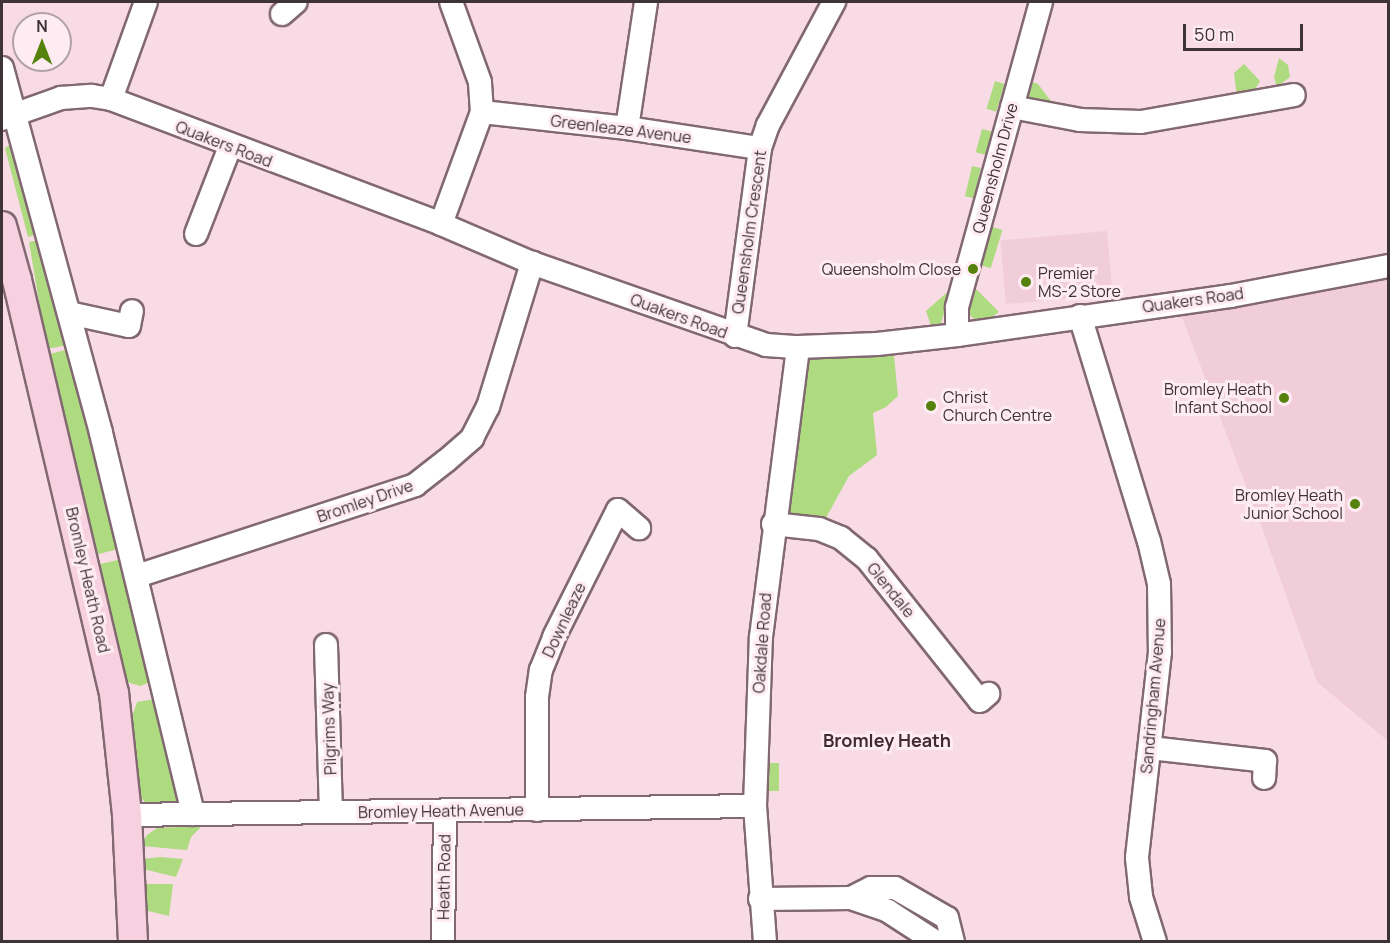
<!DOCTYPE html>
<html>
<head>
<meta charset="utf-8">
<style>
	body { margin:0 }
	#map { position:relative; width:1390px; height:943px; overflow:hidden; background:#f9dbe6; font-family:Manrope,sans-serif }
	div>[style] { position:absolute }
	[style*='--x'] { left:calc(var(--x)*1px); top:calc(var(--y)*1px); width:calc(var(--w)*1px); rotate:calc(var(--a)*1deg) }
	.built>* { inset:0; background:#f1ccd9; transform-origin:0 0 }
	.green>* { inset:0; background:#aeda80; transform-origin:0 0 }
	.roads { filter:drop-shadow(2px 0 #816871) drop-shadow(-2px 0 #816871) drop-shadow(0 2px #816871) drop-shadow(0 -2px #816871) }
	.minor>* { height:22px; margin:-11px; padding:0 11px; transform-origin:11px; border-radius:11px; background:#fff }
	.major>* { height:28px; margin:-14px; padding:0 14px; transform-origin:14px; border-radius:14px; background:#f8d1e0 }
	.dots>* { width:16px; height:16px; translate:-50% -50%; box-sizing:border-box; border:3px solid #feecf2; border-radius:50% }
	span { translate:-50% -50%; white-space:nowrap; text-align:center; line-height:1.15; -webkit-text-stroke:6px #feecf2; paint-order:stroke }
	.street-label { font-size:16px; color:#3e3337 }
	.poi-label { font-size:16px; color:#3e3337 }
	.right { translate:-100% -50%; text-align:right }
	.left { translate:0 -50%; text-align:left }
	.neighbourhood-label { font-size:18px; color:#422c34; font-weight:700 }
	.frame { position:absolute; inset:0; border:3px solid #3e3337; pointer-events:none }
	.north { position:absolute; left:12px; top:12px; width:60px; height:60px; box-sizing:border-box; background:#feecf2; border:2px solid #b1a2a7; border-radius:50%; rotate:0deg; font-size:16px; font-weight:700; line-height:24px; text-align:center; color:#3e3337 }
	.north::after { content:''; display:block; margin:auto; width:21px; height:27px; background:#55820c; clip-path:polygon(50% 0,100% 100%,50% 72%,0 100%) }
	.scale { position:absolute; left:1183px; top:24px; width:120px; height:27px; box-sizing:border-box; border:3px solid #3e3337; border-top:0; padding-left:8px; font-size:18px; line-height:21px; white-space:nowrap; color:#3e3337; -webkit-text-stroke:4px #feecf2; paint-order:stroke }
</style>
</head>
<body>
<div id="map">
	<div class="built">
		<div style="left:1107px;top:231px;width:64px;height:107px;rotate:85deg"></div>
		<div style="clip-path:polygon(1388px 274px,1388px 741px,1317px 682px,1261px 525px,1180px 312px)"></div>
	</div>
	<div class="green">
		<div style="clip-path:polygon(1279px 58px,1288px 65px,1290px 77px,1277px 87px,1274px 77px)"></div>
		<div style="clip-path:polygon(1244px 64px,1260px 81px,1253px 93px,1237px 97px,1234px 73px)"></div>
		<div style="left:995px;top:81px;width:10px;height:29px;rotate:17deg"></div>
		<div style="clip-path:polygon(1030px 81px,1038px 84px,1054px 105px,1033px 101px,1027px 96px)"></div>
		<div style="left:982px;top:129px;width:11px;height:24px;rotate:15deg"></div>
		<div style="clip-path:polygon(13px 143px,38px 234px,28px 237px,5px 148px)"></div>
		<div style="left:972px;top:166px;width:9px;height:31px;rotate:13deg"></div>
		<div style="left:989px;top:226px;width:14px;height:40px;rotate:17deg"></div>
		<div style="clip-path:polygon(39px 240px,68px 345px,47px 349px,29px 242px)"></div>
		<div style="clip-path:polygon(972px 285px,999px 312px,987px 321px,977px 321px,968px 314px,965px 305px)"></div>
		<div style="clip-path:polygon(952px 288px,941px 323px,932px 329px,926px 311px)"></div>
		<div style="clip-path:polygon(69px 349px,126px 547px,95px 555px,46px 355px)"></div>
		<div style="clip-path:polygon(894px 356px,898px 396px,886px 407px,873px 413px,877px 455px,849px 476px,822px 525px,785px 517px,807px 361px,816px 357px)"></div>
		<div style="clip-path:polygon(126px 558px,154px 677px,148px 683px,140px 686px,127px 682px,118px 671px,92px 566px)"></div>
		<div style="clip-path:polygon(155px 699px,185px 800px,178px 809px,146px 804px,136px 790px,130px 723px,137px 702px)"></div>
		<div style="left:768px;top:763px;width:11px;height:28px"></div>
		<div style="clip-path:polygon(202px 826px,191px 837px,187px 850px,141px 846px,147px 835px,157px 828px)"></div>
		<div style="clip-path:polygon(160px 857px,183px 859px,176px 877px,143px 869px,142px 859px)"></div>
		<div style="clip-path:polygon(143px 884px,173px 884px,169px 916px,144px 910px)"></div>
	</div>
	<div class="roads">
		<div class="minor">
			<div style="--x:282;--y:14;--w:18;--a:-41"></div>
			<div style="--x:2;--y:68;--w:378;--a:74.8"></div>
			<div style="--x:101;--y:433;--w:392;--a:76.4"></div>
			<div style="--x:111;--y:99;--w:103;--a:-70.2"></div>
			<div style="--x:1012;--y:107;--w:69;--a:10.8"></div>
			<div style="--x:1080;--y:120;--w:61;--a:1.9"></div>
			<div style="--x:1141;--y:122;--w:155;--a:-10"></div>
			<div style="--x:482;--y:112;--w:146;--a:6.3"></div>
			<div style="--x:627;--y:128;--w:134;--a:8.6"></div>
			<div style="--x:2;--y:119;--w:63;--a:-19.6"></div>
			<div style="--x:61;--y:98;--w:31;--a:-4"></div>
			<div style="--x:92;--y:96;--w:19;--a:9"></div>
			<div style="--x:111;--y:99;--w:353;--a:20.7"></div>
			<div style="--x:441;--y:224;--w:99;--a:23.2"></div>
			<div style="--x:532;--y:263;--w:248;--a:19.3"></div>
			<div style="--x:766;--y:345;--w:32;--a:4"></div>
			<div style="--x:798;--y:347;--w:79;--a:-2.2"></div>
			<div style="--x:877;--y:344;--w:81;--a:-6.4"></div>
			<div style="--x:957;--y:335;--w:277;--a:-8.1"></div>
			<div style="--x:1231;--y:296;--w:160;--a:-10.8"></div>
			<div style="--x:627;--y:128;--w:127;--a:-81.4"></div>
			<div style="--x:441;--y:224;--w:119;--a:-69.9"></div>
			<div style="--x:482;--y:112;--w:30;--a:-94"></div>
			<div style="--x:480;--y:82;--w:85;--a:-109.9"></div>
			<div style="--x:196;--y:234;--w:93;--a:-68.7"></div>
			<div style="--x:69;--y:313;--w:61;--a:12.2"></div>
			<div style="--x:129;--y:326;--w:15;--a:-79"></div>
			<div style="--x:1080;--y:316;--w:235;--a:73"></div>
			<div style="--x:1149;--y:541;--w:44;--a:76.9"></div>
			<div style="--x:1159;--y:584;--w:68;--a:89.2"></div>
			<div style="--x:1160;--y:652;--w:207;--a:96.4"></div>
			<div style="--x:1137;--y:858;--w:39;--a:84"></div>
			<div style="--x:1141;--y:897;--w:47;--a:72.7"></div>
			<div style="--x:957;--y:335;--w:28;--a:-90"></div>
			<div style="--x:957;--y:307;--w:316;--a:-74.6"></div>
			<div style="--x:735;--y:336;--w:190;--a:-82.4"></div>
			<div style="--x:760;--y:148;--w:24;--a:-71"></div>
			<div style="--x:768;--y:125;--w:140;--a:-61.8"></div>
			<div style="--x:773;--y:524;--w:46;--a:6.2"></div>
			<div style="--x:819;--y:529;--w:24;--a:22"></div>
			<div style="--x:841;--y:538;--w:33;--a:39"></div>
			<div style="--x:867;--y:559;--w:181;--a:51.5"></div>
			<div style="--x:980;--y:701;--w:11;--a:-41"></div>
			<div style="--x:137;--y:576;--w:293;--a:-18.1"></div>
			<div style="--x:415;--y:485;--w:39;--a:-38"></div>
			<div style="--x:446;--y:461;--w:35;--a:-41"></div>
			<div style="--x:472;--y:438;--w:35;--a:-63"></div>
			<div style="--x:488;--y:407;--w:151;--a:-73"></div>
			<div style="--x:326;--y:645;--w:167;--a:88.3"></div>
			<div style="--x:1150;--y:748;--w:116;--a:6.4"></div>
			<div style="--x:1265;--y:761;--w:17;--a:93"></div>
			<div style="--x:537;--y:810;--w:113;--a:-90"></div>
			<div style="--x:537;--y:697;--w:27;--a:-82"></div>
			<div style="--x:541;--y:670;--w:35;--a:-68"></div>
			<div style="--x:554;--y:637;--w:142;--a:-63.3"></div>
			<div style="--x:618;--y:510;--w:28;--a:41"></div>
			<div style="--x:127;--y:815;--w:628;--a:-0.82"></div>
			<div style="--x:851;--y:898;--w:22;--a:-27"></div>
			<div style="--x:871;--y:888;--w:24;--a:0"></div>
			<div style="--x:895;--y:888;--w:60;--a:30"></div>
			<div style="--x:947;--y:918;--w:25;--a:76"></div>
			<div style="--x:760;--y:899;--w:91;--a:-0.6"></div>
			<div style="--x:851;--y:898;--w:39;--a:19"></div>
			<div style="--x:888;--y:911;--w:57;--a:32.9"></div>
			<div style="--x:443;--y:942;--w:130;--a:-89.1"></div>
			<div style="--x:765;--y:942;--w:136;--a:-94.2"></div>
			<div style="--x:755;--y:806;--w:169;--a:-88"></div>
			<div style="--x:761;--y:637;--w:292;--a:-82.7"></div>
		</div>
		<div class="major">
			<div style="--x:2;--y:226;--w:56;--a:74.5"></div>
			<div style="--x:17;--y:280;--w:424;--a:76.8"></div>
			<div style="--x:114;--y:693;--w:123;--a:83.9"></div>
			<div style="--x:127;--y:815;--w:127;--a:87.3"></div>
		</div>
	</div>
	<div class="dots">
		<div style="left:973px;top:269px;background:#55820c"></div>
		<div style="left:1026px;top:282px;background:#55820c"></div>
		<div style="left:1284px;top:398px;background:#55820c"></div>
		<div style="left:931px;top:406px;background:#55820c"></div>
		<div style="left:1355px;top:504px;background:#55820c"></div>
	</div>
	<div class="street-label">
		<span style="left:621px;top:129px;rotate:7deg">Greenleaze Avenue</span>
		<span style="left:224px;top:144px;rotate:21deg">Quakers Road</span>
		<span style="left:995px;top:168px;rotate:-75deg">Queensholm Drive</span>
		<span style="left:749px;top:232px;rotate:-82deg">Queensholm Crescent</span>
		<span style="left:1193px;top:300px;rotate:-8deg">Quakers Road</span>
		<span style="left:679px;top:316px;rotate:20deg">Quakers Road</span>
		<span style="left:365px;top:501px;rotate:-19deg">Bromley Drive</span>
		<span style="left:88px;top:580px;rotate:77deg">Bromley Heath Road</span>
		<span style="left:891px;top:590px;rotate:51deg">Glendale</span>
		<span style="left:564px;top:620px;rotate:-65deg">Downleaze</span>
		<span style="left:762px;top:643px;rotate:-86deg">Oakdale Road</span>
		<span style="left:1153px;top:696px;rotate:-85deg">Sandringham Avenue</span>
		<span style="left:329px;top:729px;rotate:-92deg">Pilgrims Way</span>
		<span style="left:441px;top:811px;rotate:-1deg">Bromley Heath Avenue</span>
		<span style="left:444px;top:877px;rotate:-89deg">Heath Road</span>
	</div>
	<div class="poi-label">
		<span class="right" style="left:961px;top:269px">Queensholm Close</span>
		<span class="left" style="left:1038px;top:282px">Premier<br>MS-2 Store</span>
		<span class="right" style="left:1272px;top:398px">Bromley Heath<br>Infant School</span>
		<span class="left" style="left:943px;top:406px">Christ<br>Church Centre</span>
		<span class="right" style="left:1343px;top:504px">Bromley Heath<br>Junior School</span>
	</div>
	<div class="neighbourhood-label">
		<span style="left:887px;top:740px">Bromley Heath</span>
	</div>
	<div class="frame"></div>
	<div class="north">N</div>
	<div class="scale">50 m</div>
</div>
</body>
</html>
